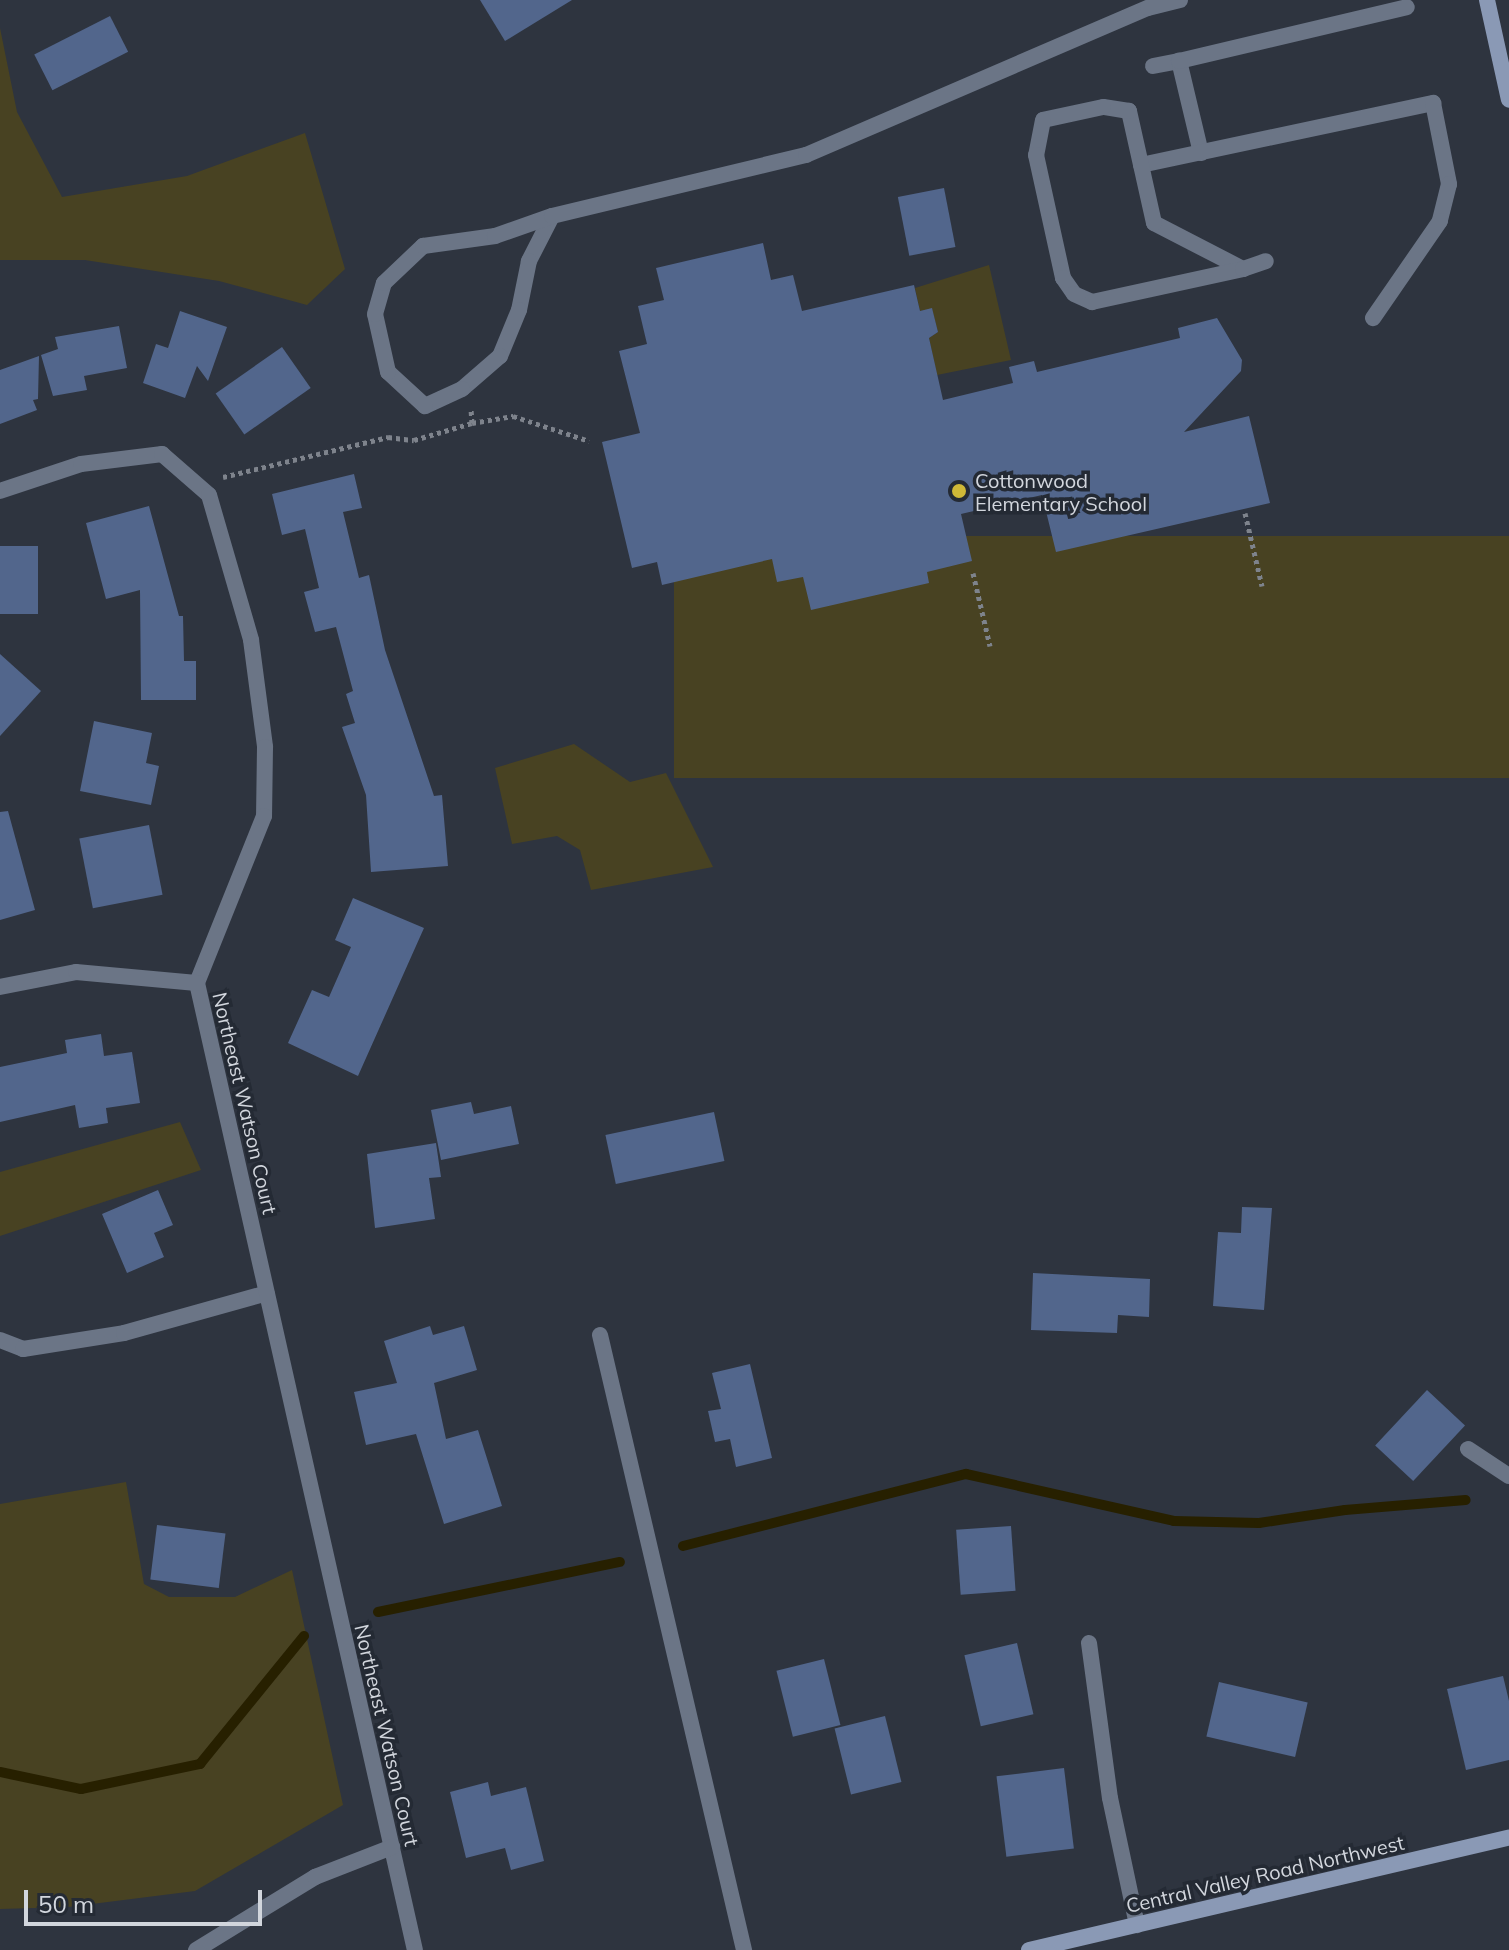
<!DOCTYPE html>
<html>
<head>
<meta charset="utf-8">
<style>
	body { margin:0 }
	#map { position:relative; width:1509px; height:1950px; overflow:hidden; background:#2e343f; font-family:Mulish,sans-serif }
	div>[style] { position:absolute }
	[style*='--x'] { left:calc(var(--x)*1px); top:calc(var(--y)*1px); width:calc(var(--w)*1px); rotate:calc(var(--a)*1deg) }
	.green>* { inset:0; background:#484222; transform-origin:0 0 }
	.stream>* { height:10px; margin:-5px; padding:0 5px; transform-origin:5px; border-radius:5px; background:#272000 }
	.building>* { inset:0; background:#52668c; transform-origin:0 0 }
	.path>* { height:5px; margin-top:-2.5px; transform-origin:0; background:repeating-linear-gradient(90deg,#7e838c 0 4px,transparent 0 8px) }
	.lane>* { height:16px; margin:-8px; padding:0 8px; transform-origin:8px; border-radius:8px; background:#6b7586 }
	.street>* { height:16px; margin:-8px; padding:0 8px; transform-origin:8px; border-radius:8px; background:#6b7586 }
	.secondary>* { height:16px; margin:-8px; padding:0 8px; transform-origin:8px; border-radius:8px; background:#8a99b5 }
	.dots>* { width:22px; height:22px; translate:-50% -50%; box-sizing:border-box; border:4px solid #242a34; border-radius:50% }
	span { translate:-50% -50%; white-space:nowrap; text-align:center; line-height:1.15; -webkit-text-stroke:7px #242a34; paint-order:stroke }
	.poi-label { font-size:20px; color:#d2d6dd }
	.left { translate:0 -50%; text-align:left }
	.street-label { font-size:20px; color:#d2d6dd }
	.scale { position:absolute; left:24px; top:1890px; width:238px; height:36px; box-sizing:border-box; border:4px solid #d2d6dd; border-top:0; padding-left:10px; font-size:24px; line-height:28px; white-space:nowrap; color:#d2d6dd; -webkit-text-stroke:6px #242a34; paint-order:stroke }
</style>
</head>
<body>
<div id="map">
	<div class="green">
		<div style="clip-path:polygon(0 28px,17px 112px,62px 197px,187px 176px,305px 133px,345px 269px,307px 305px,219px 281px,85px 260px,0 260px)"></div>
		<div style="clip-path:polygon(989px 265px,1011px 360px,937px 375px,929px 338px,938px 332px,932px 309px,920px 311px,915px 288px)"></div>
		<div style="left:1509px;top:536px;width:242px;height:835px;rotate:90deg"></div>
		<div style="clip-path:polygon(574px 744px,630px 782px,666px 773px,713px 867px,591px 890px,580px 850px,557px 836px,512px 844px,495px 768px)"></div>
		<div style="clip-path:polygon(180px 1122px,201px 1170px,0 1236px,0 1172px)"></div>
		<div style="clip-path:polygon(126px 1482px,144px 1584px,169px 1597px,235px 1597px,292px 1570px,343px 1805px,195px 1891px,68px 1907px,0 1909px,0 1504px)"></div>
	</div>
	<div class="stream">
		<div style="--x:683;--y:1546;--w:292;--a:-14.3"></div>
		<div style="--x:966;--y:1474;--w:213;--a:12.7"></div>
		<div style="--x:1174;--y:1521;--w:85;--a:1.3"></div>
		<div style="--x:1259;--y:1523;--w:87;--a:-8.6"></div>
		<div style="--x:1345;--y:1510;--w:121;--a:-4.7"></div>
		<div style="--x:378;--y:1612;--w:247;--a:-11.7"></div>
		<div style="--x:0;--y:1772;--w:83;--a:11.9"></div>
		<div style="--x:81;--y:1789;--w:122;--a:-11.9"></div>
		<div style="--x:200;--y:1764;--w:165;--a:-50.9"></div>
	</div>
	<div class="building">
		<div style="clip-path:polygon(480px 0,572px 0,505px 41px)"></div>
		<div style="left:110px;top:16px;width:40px;height:85px;rotate:63deg"></div>
		<div style="left:944px;top:188px;width:60px;height:47px;rotate:79deg"></div>
		<div style="clip-path:polygon(763px 243px,771px 280px,793px 275px,802px 311px,914px 285px,920px 311px,932px 308px,938px 332px,929px 338px,943px 400px,1013px 383px,1009px 367px,1034px 361px,1037px 372px,1180px 338px,1178px 328px,1217px 318px,1242px 360px,1241px 371px,1184px 432px,1249px 416px,1270px 503px,1056px 552px,1042px 495px,961px 514px,972px 561px,927px 572px,929px 583px,811px 610px,803px 577px,777px 582px,772px 559px,662px 585px,657px 562px,632px 568px,602px 442px,640px 433px,619px 351px,647px 344px,638px 306px,664px 300px,656px 268px)"></div>
		<div style="clip-path:polygon(180px 311px,227px 327px,208px 381px,197px 366px,185px 398px,143px 383px,156px 344px,168px 348px)"></div>
		<div style="clip-path:polygon(119px 326px,127px 368px,84px 376px,87px 390px,53px 396px,41px 355px,58px 349px,55px 337px)"></div>
		<div style="left:282px;top:347px;width:50px;height:81px;rotate:55deg"></div>
		<div style="clip-path:polygon(39px 356px,38px 399px,33px 400px,37px 410px,0 424px,0 370px)"></div>
		<div style="clip-path:polygon(354px 474px,362px 508px,343px 512px,359px 578px,369px 575px,385px 650px,434px 796px,442px 795px,448px 866px,371px 872px,366px 795px,342px 727px,355px 723px,346px 694px,353px 691px,336px 627px,315px 632px,304px 592px,319px 588px,305px 529px,282px 535px,272px 494px)"></div>
		<div style="clip-path:polygon(149px 506px,179px 616px,183px 616px,184px 661px,196px 661px,196px 700px,141px 700px,140px 590px,106px 599px,86px 523px)"></div>
		<div style="left:38px;top:546px;width:68px;height:38px;rotate:90deg"></div>
		<div style="clip-path:polygon(0 654px,41px 691px,0 736px)"></div>
		<div style="clip-path:polygon(94px 721px,152px 733px,146px 763px,159px 766px,151px 805px,80px 791px)"></div>
		<div style="clip-path:polygon(8px 811px,35px 910px,0 920px,0 812px)"></div>
		<div style="left:149px;top:825px;width:71px;height:71px;rotate:79deg"></div>
		<div style="clip-path:polygon(353px 898px,424px 928px,358px 1076px,288px 1043px,312px 990px,329px 997px,351px 947px,335px 940px)"></div>
		<div style="clip-path:polygon(101px 1034px,104px 1056px,132px 1052px,140px 1103px,106px 1108px,108px 1123px,79px 1128px,75px 1105px,0 1122px,0 1067px,67px 1053px,65px 1040px)"></div>
		<div style="clip-path:polygon(471px 1102px,474px 1114px,511px 1106px,519px 1144px,441px 1160px,431px 1110px)"></div>
		<div style="left:714px;top:1112px;width:50px;height:111px;rotate:78deg"></div>
		<div style="clip-path:polygon(436px 1143px,441px 1177px,429px 1178px,435px 1219px,375px 1228px,367px 1154px)"></div>
		<div style="clip-path:polygon(158px 1190px,173px 1225px,154px 1233px,164px 1257px,127px 1273px,102px 1214px)"></div>
		<div style="clip-path:polygon(1242px 1207px,1272px 1208px,1264px 1310px,1213px 1306px,1218px 1232px,1241px 1233px)"></div>
		<div style="clip-path:polygon(1033px 1273px,1150px 1279px,1149px 1317px,1118px 1315px,1117px 1333px,1031px 1330px)"></div>
		<div style="clip-path:polygon(430px 1326px,433px 1335px,464px 1326px,477px 1370px,434px 1383px,446px 1439px,478px 1430px,502px 1506px,444px 1524px,416px 1434px,366px 1445px,354px 1392px,397px 1383px,384px 1341px)"></div>
		<div style="clip-path:polygon(750px 1364px,772px 1458px,736px 1467px,730px 1439px,715px 1442px,708px 1411px,721px 1409px,712px 1373px)"></div>
		<div style="left:1427px;top:1390px;width:52px;height:76px;rotate:43deg"></div>
		<div style="left:157px;top:1525px;width:69px;height:55px;rotate:7deg"></div>
		<div style="left:1011px;top:1526px;width:65px;height:55px;rotate:86deg"></div>
		<div style="left:1017px;top:1643px;width:73px;height:54px;rotate:77deg"></div>
		<div style="left:824px;top:1659px;width:68px;height:49px;rotate:76deg"></div>
		<div style="clip-path:polygon(1503px 1676px,1509px 1701px,1509px 1760px,1466px 1770px,1447px 1689px)"></div>
		<div style="left:1219px;top:1682px;width:91px;height:56px;rotate:13deg"></div>
		<div style="left:885px;top:1716px;width:68px;height:52px;rotate:76deg"></div>
		<div style="left:1064px;top:1768px;width:81px;height:68px;rotate:83deg"></div>
		<div style="clip-path:polygon(488px 1782px,491px 1796px,526px 1787px,544px 1861px,511px 1870px,505px 1848px,466px 1858px,450px 1792px)"></div>
	</div>
	<div class="path">
		<div style="--x:472;--y:423;--w:42;--a:-9.7"></div>
		<div style="--x:513;--y:416;--w:80;--a:18.2"></div>
		<div style="--x:223;--y:477;--w:170;--a:-13.6"></div>
		<div style="--x:388;--y:437;--w:26;--a:7"></div>
		<div style="--x:414;--y:440;--w:60;--a:-16.3"></div>
		<div style="--x:472;--y:423;--w:13;--a:-94"></div>
		<div style="--x:1245;--y:513;--w:75;--a:76.9"></div>
		<div style="--x:973;--y:573;--w:75;--a:76.9"></div>
	</div>
	<div class="lane">
		<div style="--x:1153;--y:66;--w:26;--a:-11"></div>
		<div style="--x:1201;--y:153;--w:95;--a:-103.4"></div>
		<div style="--x:1179;--y:61;--w:234;--a:-13.3"></div>
		<div style="--x:1141;--y:165;--w:299;--a:-12"></div>
		<div style="--x:1433;--y:103;--w:83;--a:78.8"></div>
		<div style="--x:1449;--y:184;--w:38;--a:104"></div>
		<div style="--x:1440;--y:221;--w:118;--a:124.6"></div>
		<div style="--x:552;--y:216;--w:51;--a:117.1"></div>
		<div style="--x:529;--y:261;--w:50;--a:101.5"></div>
		<div style="--x:519;--y:310;--w:50;--a:112.4"></div>
		<div style="--x:500;--y:356;--w:50;--a:139"></div>
		<div style="--x:462;--y:389;--w:41;--a:155.3"></div>
		<div style="--x:425;--y:406;--w:50;--a:-137.4"></div>
		<div style="--x:388;--y:372;--w:59;--a:-102.6"></div>
		<div style="--x:375;--y:314;--w:32;--a:-74"></div>
		<div style="--x:384;--y:283;--w:54;--a:-43.5"></div>
		<div style="--x:423;--y:246;--w:73;--a:-7.9"></div>
		<div style="--x:495;--y:236;--w:60;--a:-19.3"></div>
		<div style="--x:552;--y:216;--w:261;--a:-13.5"></div>
		<div style="--x:806;--y:155;--w:372;--a:-23.3"></div>
		<div style="--x:1148;--y:8;--w:33;--a:-14"></div>
		<div style="--x:1243;--y:269;--w:100;--a:-152.7"></div>
		<div style="--x:1154;--y:223;--w:115;--a:-102.6"></div>
		<div style="--x:1129;--y:111;--w:26;--a:-171"></div>
		<div style="--x:1103;--y:107;--w:61;--a:167.8"></div>
		<div style="--x:1043;--y:120;--w:36;--a:101"></div>
		<div style="--x:1036;--y:155;--w:126;--a:77.6"></div>
		<div style="--x:1063;--y:278;--w:19;--a:55"></div>
		<div style="--x:1074;--y:294;--w:20;--a:24"></div>
		<div style="--x:1092;--y:302;--w:155;--a:-12.3"></div>
		<div style="--x:1243;--y:269;--w:24;--a:-19"></div>
		<div style="--x:0;--y:1340;--w:25;--a:21"></div>
		<div style="--x:23;--y:1349;--w:102;--a:-9"></div>
		<div style="--x:124;--y:1333;--w:148;--a:-15.6"></div>
		<div style="--x:1468;--y:1449;--w:49;--a:33.4"></div>
		<div style="--x:1089;--y:1643;--w:156;--a:82.3"></div>
		<div style="--x:1110;--y:1798;--w:130;--a:78"></div>
	</div>
	<div class="street">
		<div style="--x:0;--y:491;--w:85;--a:-18.4"></div>
		<div style="--x:81;--y:464;--w:82;--a:-7"></div>
		<div style="--x:162;--y:454;--w:62;--a:41.1"></div>
		<div style="--x:209;--y:495;--w:151;--a:73.8"></div>
		<div style="--x:251;--y:640;--w:108;--a:82.5"></div>
		<div style="--x:265;--y:747;--w:69;--a:90.8"></div>
		<div style="--x:264;--y:816;--w:180;--a:111.9"></div>
		<div style="--x:197;--y:983;--w:991;--a:77.3"></div>
		<div style="--x:0;--y:987;--w:77;--a:-11.2"></div>
		<div style="--x:76;--y:972;--w:121;--a:5.2"></div>
		<div style="--x:600;--y:1335;--w:632;--a:76.82"></div>
		<div style="--x:196;--y:1950;--w:140;--a:-31.5"></div>
		<div style="--x:315;--y:1877;--w:83;--a:-21.3"></div>
	</div>
	<div class="secondary">
		<div style="--x:1487;--y:0;--w:102;--a:77.6"></div>
		<div style="--x:1029;--y:1950;--w:493;--a:-13.2"></div>
	</div>
	<div class="dots">
		<div style="left:959px;top:491px;background:#cfb837"></div>
	</div>
	<div class="poi-label">
		<span class="left" style="left:975px;top:492px">Cottonwood<br>Elementary School</span>
	</div>
	<div class="street-label">
		<span style="left:245px;top:1103px;rotate:77deg">Northeast Watson Court</span>
		<span style="left:387px;top:1735px;rotate:77deg">Northeast Watson Court</span>
		<span style="left:1265px;top:1874px;rotate:-13deg">Central Valley Road Northwest</span>
	</div>
	<div class="scale">50 m</div>
</div>
</body>
</html>
